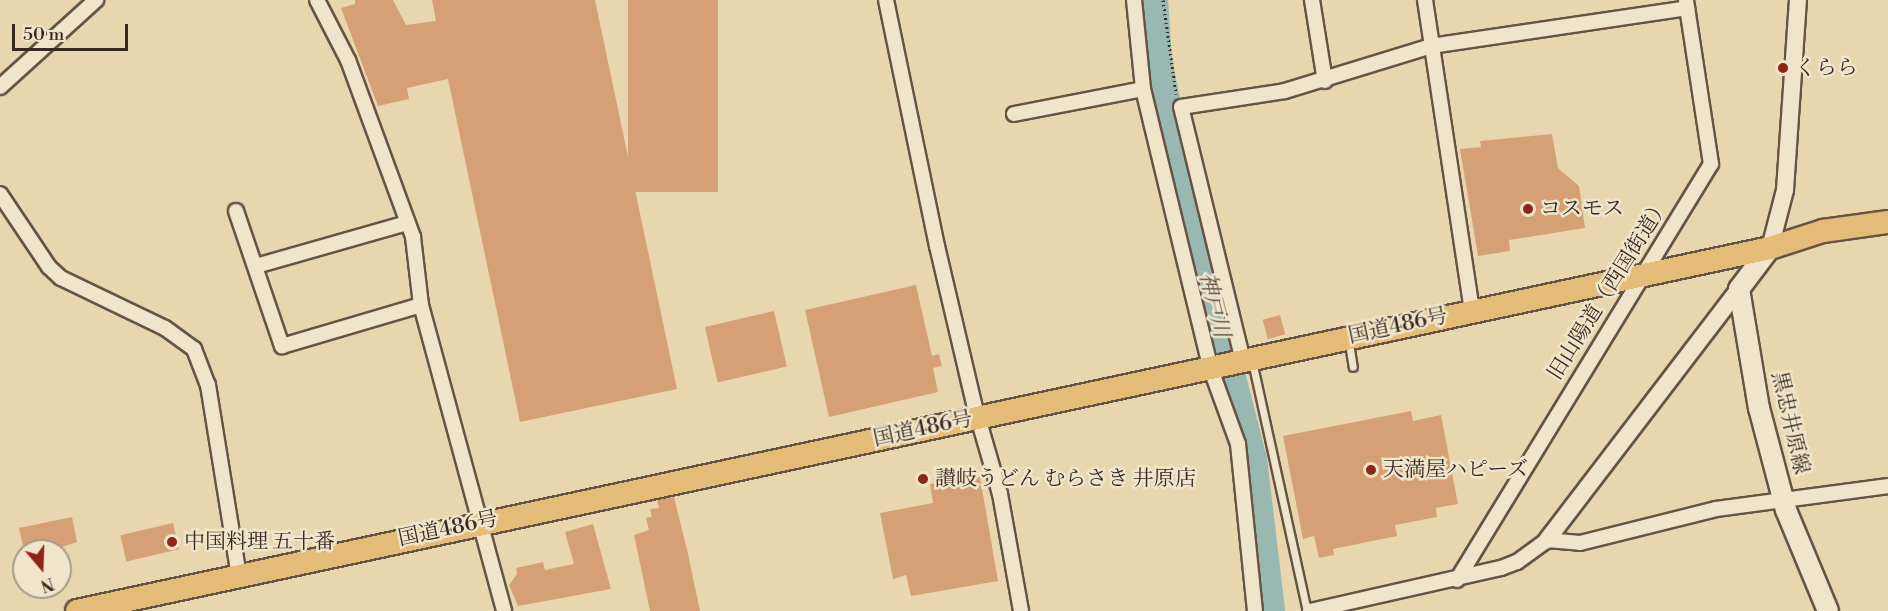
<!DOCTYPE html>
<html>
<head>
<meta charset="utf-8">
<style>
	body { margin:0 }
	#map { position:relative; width:1888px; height:611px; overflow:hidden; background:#e8d7ae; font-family:"Libre Bodoni","Noto Serif JP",serif }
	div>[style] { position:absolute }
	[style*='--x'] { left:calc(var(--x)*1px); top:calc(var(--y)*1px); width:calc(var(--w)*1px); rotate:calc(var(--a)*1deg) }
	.stream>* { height:4.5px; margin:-2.25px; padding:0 2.25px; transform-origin:2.25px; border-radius:2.25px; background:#98b8b1 }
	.river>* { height:28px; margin:-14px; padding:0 14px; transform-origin:14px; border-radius:14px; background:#98b8b1 }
	.building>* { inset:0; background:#d6a077; transform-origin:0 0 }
	.path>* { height:3px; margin-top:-1.5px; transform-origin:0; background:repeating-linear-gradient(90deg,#392923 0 1.5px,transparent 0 4.5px) }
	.roads { filter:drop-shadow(2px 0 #655446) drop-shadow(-2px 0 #655446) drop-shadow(0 2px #655446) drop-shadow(0 -2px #655446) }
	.service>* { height:7px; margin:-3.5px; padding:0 3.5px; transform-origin:3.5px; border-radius:3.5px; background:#f0e5ca }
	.minor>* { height:14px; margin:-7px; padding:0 7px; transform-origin:7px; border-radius:7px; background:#f0e5ca }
	.tertiary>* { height:16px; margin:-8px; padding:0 8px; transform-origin:8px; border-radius:8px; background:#f0e5ca }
	.secondary>* { height:20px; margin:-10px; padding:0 10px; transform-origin:10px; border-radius:10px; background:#f0e5ca }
	.trunk>* { height:22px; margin:-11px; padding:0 11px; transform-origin:11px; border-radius:11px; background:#e4bc77 }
	.dots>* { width:16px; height:16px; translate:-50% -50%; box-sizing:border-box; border:3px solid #f0e5ca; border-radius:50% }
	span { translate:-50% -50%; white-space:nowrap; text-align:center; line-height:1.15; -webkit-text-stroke:5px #f0e5ca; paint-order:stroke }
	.poi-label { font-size:21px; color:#392923 }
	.left { translate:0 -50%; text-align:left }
	.street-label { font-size:21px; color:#392923 }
	.water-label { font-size:22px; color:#514d46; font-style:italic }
	.north { position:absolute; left:12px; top:539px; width:60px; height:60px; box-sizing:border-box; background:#f0e5ca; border:2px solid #a79a87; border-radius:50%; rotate:161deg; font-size:16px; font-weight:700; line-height:24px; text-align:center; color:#392923 }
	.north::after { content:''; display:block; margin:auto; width:21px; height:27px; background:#8f2418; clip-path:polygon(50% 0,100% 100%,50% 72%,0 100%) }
	.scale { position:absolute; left:12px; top:24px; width:116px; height:27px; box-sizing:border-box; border:3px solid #392923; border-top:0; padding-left:8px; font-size:18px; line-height:21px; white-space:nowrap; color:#392923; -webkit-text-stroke:4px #f0e5ca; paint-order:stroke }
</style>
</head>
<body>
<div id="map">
	<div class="stream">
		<div style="--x:959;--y:371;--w:25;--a:76"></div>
	</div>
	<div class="river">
		<div style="--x:1154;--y:0;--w:59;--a:86.1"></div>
		<div style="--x:1158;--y:59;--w:124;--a:78.9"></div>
		<div style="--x:1182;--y:181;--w:287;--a:75.7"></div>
		<div style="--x:1253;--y:459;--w:153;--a:83.2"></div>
	</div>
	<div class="building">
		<div style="clip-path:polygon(355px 0,393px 0,406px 25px,436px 21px,432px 0,595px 0,677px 389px,520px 422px,448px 79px,407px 88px,409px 99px,378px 106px,341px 8px,355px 4px)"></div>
		<div style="left:628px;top:0;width:90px;height:192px"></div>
		<div style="clip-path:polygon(1552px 134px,1558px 168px,1579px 186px,1585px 228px,1509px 240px,1510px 251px,1478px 256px,1460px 149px,1481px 147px,1480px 141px)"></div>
		<div style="clip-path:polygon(916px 285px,932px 356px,939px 354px,942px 366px,933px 368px,938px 392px,829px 417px,805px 310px)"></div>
		<div style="left:774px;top:311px;width:57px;height:71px;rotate:77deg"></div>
		<div style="left:1280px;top:315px;width:20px;height:18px;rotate:75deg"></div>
		<div style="clip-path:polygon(1411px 411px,1413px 421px,1441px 415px,1458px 504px,1436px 508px,1437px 517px,1395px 525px,1397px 536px,1333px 549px,1334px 555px,1319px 558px,1314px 536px,1303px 539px,1283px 436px)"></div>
		<div style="clip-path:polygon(980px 477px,998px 581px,911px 596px,906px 575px,893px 579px,880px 513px,933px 503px,930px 484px)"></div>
		<div style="clip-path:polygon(674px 497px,688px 554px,700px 611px,650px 611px,634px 535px,649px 530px,646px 518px,652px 517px,650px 509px,659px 508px,657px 500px)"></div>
		<div style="clip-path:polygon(72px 517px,77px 542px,50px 551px,24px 551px,19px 528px)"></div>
		<div style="left:173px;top:523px;width:27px;height:54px;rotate:77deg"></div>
		<div style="clip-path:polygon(593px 524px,611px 589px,518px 606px,509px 585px,517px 574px,516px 568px,543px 562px,545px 570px,574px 564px,565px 532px)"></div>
	</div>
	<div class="path">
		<div style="--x:1163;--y:0;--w:95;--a:82.1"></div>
	</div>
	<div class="roads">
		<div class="service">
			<div style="--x:1349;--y:343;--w:24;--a:81"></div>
			<div style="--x:1252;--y:361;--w:256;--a:77.6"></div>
		</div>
		<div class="minor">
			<div style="--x:317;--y:0;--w:68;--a:62.7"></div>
			<div style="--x:348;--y:60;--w:189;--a:69.8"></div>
			<div style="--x:413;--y:237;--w:68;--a:83.3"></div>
			<div style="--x:421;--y:305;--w:317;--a:74.8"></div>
			<div style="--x:886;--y:0;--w:251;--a:78.3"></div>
			<div style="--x:937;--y:246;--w:162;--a:76.8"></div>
			<div style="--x:974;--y:404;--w:94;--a:73.9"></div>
			<div style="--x:1000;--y:494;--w:119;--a:79.8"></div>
			<div style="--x:1134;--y:0;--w:89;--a:84.2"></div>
			<div style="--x:1143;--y:89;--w:286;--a:76.4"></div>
			<div style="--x:1210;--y:367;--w:82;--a:70"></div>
			<div style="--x:1238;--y:444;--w:168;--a:84.2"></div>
			<div style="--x:1312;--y:0;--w:82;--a:80.9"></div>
			<div style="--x:1425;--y:0;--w:314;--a:81.4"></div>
			<div style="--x:0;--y:87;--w:130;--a:-42.2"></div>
			<div style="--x:1014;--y:114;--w:131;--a:-11"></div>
			<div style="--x:0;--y:194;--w:88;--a:56.1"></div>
			<div style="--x:49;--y:267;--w:16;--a:43"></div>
			<div style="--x:61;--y:278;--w:115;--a:25.7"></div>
			<div style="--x:165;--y:328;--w:36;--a:36"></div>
			<div style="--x:194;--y:349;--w:39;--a:69"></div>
			<div style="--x:208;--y:385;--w:193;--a:80.8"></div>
			<div style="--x:236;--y:211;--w:143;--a:71.2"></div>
			<div style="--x:282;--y:346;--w:145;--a:-16.4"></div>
			<div style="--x:256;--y:266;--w:157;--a:-15.9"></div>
			<div style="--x:1243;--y:361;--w:261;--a:-103.7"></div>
			<div style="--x:1181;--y:107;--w:105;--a:-8.7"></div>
			<div style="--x:1285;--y:91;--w:153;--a:-17.1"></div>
			<div style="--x:1431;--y:46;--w:259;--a:-8.4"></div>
			<div style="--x:1457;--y:580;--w:487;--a:-58.6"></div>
			<div style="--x:1711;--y:164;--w:165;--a:-98.7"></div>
			<div style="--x:1310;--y:611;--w:196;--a:-12.7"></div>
			<div style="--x:1501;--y:568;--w:17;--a:-21"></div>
			<div style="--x:1517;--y:562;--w:37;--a:-36"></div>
			<div style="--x:1547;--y:540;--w:33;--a:5"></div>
			<div style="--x:1580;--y:543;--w:140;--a:-14"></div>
			<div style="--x:1716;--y:509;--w:174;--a:-7.6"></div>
		</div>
		<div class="tertiary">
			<div style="--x:1770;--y:248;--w:60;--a:-75.5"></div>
			<div style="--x:1785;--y:190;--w:190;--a:-86.1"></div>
			<div style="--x:1547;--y:540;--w:316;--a:-52.6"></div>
		</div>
		<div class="secondary">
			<div style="--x:1770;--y:248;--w:51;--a:127.1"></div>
			<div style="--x:1739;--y:289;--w:121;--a:80.5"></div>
			<div style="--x:1759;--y:408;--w:106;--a:75.2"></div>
			<div style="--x:1786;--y:510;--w:109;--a:67.4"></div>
		</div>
		<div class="trunk">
			<div style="--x:77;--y:611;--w:1731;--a:-12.1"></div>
			<div style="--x:1770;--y:248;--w:56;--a:-17.8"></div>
			<div style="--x:1823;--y:231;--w:66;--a:-7.9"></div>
		</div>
	</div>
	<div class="dots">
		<div style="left:1783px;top:68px;background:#8f2418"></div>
		<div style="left:1528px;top:209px;background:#8f2418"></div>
		<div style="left:1371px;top:470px;background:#8f2418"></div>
		<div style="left:923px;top:479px;background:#8f2418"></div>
		<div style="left:172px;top:542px;background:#8f2418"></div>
	</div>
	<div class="poi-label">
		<span class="left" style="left:1795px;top:68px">くらら</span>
		<span class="left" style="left:1540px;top:209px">コスモス</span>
		<span class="left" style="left:1383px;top:470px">天満屋ハピーズ</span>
		<span class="left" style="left:935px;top:479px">讃岐うどん むらさき 井原店</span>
		<span class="left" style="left:184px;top:542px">中国料理 五十番</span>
	</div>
	<div class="street-label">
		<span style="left:1609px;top:289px;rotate:-58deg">旧山陽道（西国街道）</span>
		<span style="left:1398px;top:326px;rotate:-12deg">国道486号</span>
		<span style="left:1790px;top:423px;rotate:77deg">黒忠井原線</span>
		<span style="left:923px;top:429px;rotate:-12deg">国道486号</span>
		<span style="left:448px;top:529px;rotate:-12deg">国道486号</span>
	</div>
	<div class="water-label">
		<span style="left:1214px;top:305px;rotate:76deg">神戸川</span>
	</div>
	<div class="north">N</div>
	<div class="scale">50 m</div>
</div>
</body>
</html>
